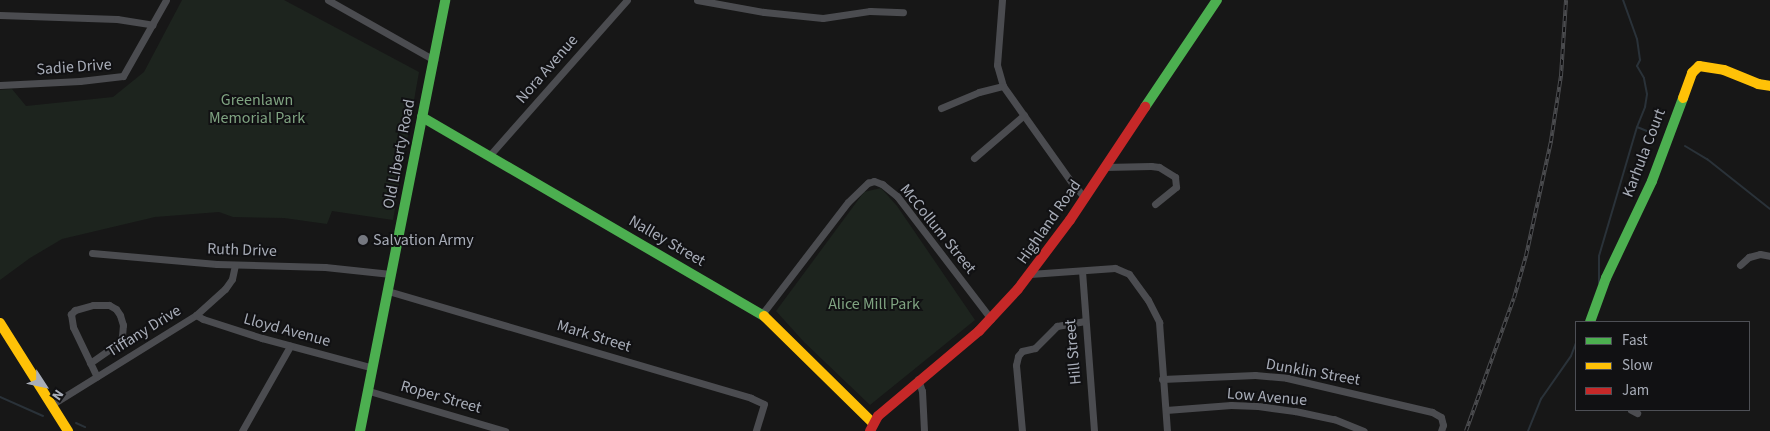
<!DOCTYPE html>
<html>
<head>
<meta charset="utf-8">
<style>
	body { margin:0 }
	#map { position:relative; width:1770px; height:431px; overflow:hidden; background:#171717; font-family:"Source Sans 3",sans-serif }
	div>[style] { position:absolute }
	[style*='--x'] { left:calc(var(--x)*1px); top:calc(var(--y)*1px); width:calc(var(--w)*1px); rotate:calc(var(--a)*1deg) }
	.green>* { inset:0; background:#1d241e }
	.stream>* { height:2px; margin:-1px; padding:0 1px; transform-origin:1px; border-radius:1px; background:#2a3239 }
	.street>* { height:7px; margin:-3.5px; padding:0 3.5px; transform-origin:3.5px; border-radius:3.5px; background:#4b4c50 }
	.fast>* { height:10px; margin:-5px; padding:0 5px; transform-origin:5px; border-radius:5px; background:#4caf50 }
	.slow>* { height:10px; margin:-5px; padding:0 5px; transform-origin:5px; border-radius:5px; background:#ffc107 }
	.jam>* { height:10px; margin:-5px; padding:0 5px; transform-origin:5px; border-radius:5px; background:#c62828 }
	.rail>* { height:4px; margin-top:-2px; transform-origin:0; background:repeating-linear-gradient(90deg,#111113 0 5.5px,#4b4c4f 0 11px); box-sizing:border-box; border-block:1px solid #4b4c4f }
	.dots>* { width:14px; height:14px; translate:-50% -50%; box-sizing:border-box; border:2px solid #111113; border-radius:50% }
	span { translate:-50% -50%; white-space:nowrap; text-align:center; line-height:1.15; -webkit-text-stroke:4px #111113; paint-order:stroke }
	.street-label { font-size:16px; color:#a8adb8 }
	.park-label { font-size:16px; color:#7fa381 }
	.poi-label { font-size:16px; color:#a8adb8 }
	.left { translate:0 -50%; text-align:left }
	.legend { position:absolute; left:1575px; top:321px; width:175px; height:90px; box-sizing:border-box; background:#111113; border:1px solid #4d4f55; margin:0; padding:6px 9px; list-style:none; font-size:15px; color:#a8adb8 }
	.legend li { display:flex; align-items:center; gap:10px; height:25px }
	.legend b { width:25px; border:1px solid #4d4f55 }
	.north { position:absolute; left:20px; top:361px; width:50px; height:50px; -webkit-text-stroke:4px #111113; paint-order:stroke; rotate:125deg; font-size:14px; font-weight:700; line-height:20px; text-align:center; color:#a8adb8 }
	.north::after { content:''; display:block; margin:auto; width:18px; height:22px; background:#a8adb8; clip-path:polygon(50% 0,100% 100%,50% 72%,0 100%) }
</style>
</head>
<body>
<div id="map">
	<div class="green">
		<div style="clip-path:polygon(182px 0,284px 0,419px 72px,393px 220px,332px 211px,327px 224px,284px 218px,233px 217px,219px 212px,155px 217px,62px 239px,30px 258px,0 280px,0 90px,12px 89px,26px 106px,113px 97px,144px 72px)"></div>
		<div style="clip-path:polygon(881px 188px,897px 206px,975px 320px,870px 405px,804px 342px,776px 311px,864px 192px)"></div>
	</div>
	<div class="stream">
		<div style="--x:1637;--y:127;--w:22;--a:22"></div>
		<div style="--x:1685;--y:146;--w:26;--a:31"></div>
		<div style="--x:1707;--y:159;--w:80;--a:38.4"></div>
		<div style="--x:1599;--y:283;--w:27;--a:-90"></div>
		<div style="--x:1599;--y:256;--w:134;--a:-73.6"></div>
		<div style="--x:1637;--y:127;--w:22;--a:-68"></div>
		<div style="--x:1645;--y:107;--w:13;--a:-81"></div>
		<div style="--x:1647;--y:94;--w:16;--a:-101"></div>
		<div style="--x:1644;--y:78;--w:14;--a:-120"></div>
		<div style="--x:1637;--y:66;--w:7;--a:-63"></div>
		<div style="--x:1640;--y:60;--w:21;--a:-98"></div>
		<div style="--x:1637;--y:39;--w:41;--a:-109.7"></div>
		<div style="--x:0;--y:397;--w:47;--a:23.8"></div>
		<div style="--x:76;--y:423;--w:10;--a:24"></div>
		<div style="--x:1528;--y:431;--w:35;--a:-68"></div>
		<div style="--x:1541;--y:399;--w:52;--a:-55.1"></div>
		<div style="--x:1571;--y:356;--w:14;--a:-69"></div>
	</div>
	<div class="street">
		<div style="--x:328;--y:0;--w:122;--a:29.5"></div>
		<div style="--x:697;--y:0;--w:68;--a:10.2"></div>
		<div style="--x:764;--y:12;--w:59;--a:5.8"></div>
		<div style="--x:823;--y:18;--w:48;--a:-8.5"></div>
		<div style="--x:870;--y:11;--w:33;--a:2"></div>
		<div style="--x:1002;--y:0;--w:65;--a:94.4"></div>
		<div style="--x:997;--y:65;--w:22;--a:74"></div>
		<div style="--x:1003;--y:86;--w:119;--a:54.6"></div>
		<div style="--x:1072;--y:183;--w:20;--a:49"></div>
		<div style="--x:0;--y:15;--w:117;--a:2"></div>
		<div style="--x:117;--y:19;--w:36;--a:9"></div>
		<div style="--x:0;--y:85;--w:80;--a:-2.9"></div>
		<div style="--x:80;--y:81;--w:43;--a:-6.6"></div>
		<div style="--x:123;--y:76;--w:87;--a:-60.5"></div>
		<div style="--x:941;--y:108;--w:41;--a:-22.8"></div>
		<div style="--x:979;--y:92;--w:25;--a:-14"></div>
		<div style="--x:489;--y:156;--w:208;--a:-48.5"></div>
		<div style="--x:974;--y:158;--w:66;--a:-40.7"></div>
		<div style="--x:1105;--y:167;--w:46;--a:-1.2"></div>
		<div style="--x:1151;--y:166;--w:8;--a:7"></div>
		<div style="--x:1159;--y:167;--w:19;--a:32"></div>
		<div style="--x:1175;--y:177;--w:10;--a:84"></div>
		<div style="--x:1176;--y:187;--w:27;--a:141"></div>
		<div style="--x:92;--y:253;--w:125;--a:5"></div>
		<div style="--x:217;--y:264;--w:108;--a:1.6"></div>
		<div style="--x:325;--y:267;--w:66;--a:6.1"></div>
		<div style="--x:1740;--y:265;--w:12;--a:-42"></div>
		<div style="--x:1749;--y:257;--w:11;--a:-15"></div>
		<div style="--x:1760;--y:254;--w:10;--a:11"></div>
		<div style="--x:1082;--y:271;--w:160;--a:85.7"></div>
		<div style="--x:1030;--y:274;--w:85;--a:-4"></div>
		<div style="--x:1115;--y:268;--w:15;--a:23"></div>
		<div style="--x:1129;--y:274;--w:32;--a:54"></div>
		<div style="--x:1148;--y:300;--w:25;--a:63"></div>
		<div style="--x:1159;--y:322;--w:109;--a:85.8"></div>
		<div style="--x:388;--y:291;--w:378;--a:16.4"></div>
		<div style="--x:751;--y:398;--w:14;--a:25"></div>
		<div style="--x:764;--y:404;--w:28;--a:107"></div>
		<div style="--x:762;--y:314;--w:141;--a:-52.5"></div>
		<div style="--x:848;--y:202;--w:28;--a:-44"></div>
		<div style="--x:868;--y:183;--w:6;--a:-18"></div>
		<div style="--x:874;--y:181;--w:9;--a:21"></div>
		<div style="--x:882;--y:184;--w:19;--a:39"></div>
		<div style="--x:897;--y:196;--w:155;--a:52.6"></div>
		<div style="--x:196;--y:315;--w:8;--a:30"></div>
		<div style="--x:203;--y:319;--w:62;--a:17.9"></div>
		<div style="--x:262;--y:338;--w:115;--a:15.1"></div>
		<div style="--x:90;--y:363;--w:37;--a:-35"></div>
		<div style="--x:120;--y:342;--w:6;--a:-72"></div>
		<div style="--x:122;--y:336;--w:11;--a:-85"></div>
		<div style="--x:123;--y:325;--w:10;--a:-107"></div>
		<div style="--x:120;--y:315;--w:7;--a:-124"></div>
		<div style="--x:116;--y:309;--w:8;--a:-150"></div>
		<div style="--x:109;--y:305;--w:16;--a:180"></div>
		<div style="--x:93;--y:305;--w:19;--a:164"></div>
		<div style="--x:75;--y:310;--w:6;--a:135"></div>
		<div style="--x:71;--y:314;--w:13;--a:81"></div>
		<div style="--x:73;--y:327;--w:55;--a:64.4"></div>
		<div style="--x:918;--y:379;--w:13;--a:72"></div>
		<div style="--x:922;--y:391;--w:40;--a:87.1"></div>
		<div style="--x:1162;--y:379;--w:93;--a:-2.5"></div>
		<div style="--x:1255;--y:375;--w:32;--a:5"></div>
		<div style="--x:1287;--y:378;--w:149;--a:13.2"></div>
		<div style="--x:1432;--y:412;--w:10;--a:29"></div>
		<div style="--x:1441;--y:417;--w:8;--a:76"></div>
		<div style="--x:1443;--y:425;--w:6;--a:108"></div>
		<div style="--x:369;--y:391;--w:142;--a:16.4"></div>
		<div style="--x:51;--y:405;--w:171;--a:-31.8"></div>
		<div style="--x:196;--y:315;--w:39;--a:-42"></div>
		<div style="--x:225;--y:289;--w:12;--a:-55"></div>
		<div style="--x:232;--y:279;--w:14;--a:-78"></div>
		<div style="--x:1166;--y:410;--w:65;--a:-4.4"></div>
		<div style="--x:1231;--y:405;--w:27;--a:2"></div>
		<div style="--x:1258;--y:406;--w:37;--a:8"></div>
		<div style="--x:1295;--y:411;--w:40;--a:12"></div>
		<div style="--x:1334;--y:419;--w:32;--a:22"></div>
		<div style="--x:1631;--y:410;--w:7;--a:27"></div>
		<div style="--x:242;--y:431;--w:98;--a:-60.5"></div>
		<div style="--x:1022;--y:431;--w:66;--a:-95.2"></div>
		<div style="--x:1016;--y:365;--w:9;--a:-77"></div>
		<div style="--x:1018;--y:356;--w:6;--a:-51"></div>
		<div style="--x:1022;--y:351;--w:13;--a:-13"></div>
		<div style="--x:1035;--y:348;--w:31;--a:-45"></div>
		<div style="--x:1057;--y:326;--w:27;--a:-10"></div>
	</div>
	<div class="fast">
		<div style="--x:1145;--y:107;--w:129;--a:-56.1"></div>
		<div style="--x:422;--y:117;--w:396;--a:30.2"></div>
		<div style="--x:1590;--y:322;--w:47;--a:-70"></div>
		<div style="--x:1606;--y:278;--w:107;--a:-64.6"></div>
		<div style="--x:1652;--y:181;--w:89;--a:-69.5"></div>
		<div style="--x:360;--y:431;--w:439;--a:-78.8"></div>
	</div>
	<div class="slow">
		<div style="--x:1683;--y:98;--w:27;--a:-70"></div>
		<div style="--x:1692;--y:73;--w:10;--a:-45"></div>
		<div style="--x:1699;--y:66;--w:25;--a:9"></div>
		<div style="--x:1724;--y:70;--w:37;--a:22"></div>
		<div style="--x:1758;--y:84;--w:12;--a:9"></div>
		<div style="--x:764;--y:316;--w:153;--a:44.5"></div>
		<div style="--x:0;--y:323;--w:128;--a:57.8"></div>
	</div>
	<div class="jam">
		<div style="--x:870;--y:431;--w:17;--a:-62"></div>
		<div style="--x:878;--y:416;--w:132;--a:-40.1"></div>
		<div style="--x:979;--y:331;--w:57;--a:-47.1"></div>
		<div style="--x:1018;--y:289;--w:86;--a:-53"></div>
		<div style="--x:1070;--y:220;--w:136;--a:-56.4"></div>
	</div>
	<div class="rail">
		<div style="--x:1466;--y:431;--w:141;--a:-70.2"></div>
		<div style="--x:1514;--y:298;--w:44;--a:-74.1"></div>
		<div style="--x:1526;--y:256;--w:118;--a:-77.7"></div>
		<div style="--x:1551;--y:141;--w:66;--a:-81.3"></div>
		<div style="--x:1561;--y:76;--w:76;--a:-86.2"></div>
	</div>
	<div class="dots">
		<div style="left:363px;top:240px;background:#757880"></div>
	</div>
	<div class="street-label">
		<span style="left:74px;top:67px;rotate:-4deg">Sadie Drive</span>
		<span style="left:547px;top:69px;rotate:-49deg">Nora Avenue</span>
		<span style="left:1644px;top:153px;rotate:-69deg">Karhula Court</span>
		<span style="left:399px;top:154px;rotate:-79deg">Old Liberty Road</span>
		<span style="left:1049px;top:222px;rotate:-55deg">Highland Road</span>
		<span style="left:938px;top:229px;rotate:51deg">McCollum Street</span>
		<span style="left:667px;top:241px;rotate:30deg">Nalley Street</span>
		<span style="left:242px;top:250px;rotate:2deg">Ruth Drive</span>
		<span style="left:287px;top:330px;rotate:15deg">Lloyd Avenue</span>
		<span style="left:144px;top:331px;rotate:-32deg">Tiffany Drive</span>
		<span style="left:594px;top:336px;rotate:17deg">Mark Street</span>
		<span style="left:1073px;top:352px;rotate:-95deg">Hill Street</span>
		<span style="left:1313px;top:372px;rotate:10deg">Dunklin Street</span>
		<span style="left:441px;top:397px;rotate:16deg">Roper Street</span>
		<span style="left:1267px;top:397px;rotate:5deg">Low Avenue</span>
	</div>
	<div class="park-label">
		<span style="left:257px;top:109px">Greenlawn<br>Memorial Park</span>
		<span style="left:874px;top:304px">Alice Mill Park</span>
	</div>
	<div class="poi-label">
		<span class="left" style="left:373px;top:240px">Salvation Army</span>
	</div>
	<ul class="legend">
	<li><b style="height:6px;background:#4caf50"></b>Fast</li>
	<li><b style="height:6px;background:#ffc107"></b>Slow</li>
	<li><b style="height:6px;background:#c62828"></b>Jam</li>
	</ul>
	<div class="north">N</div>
</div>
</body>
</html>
